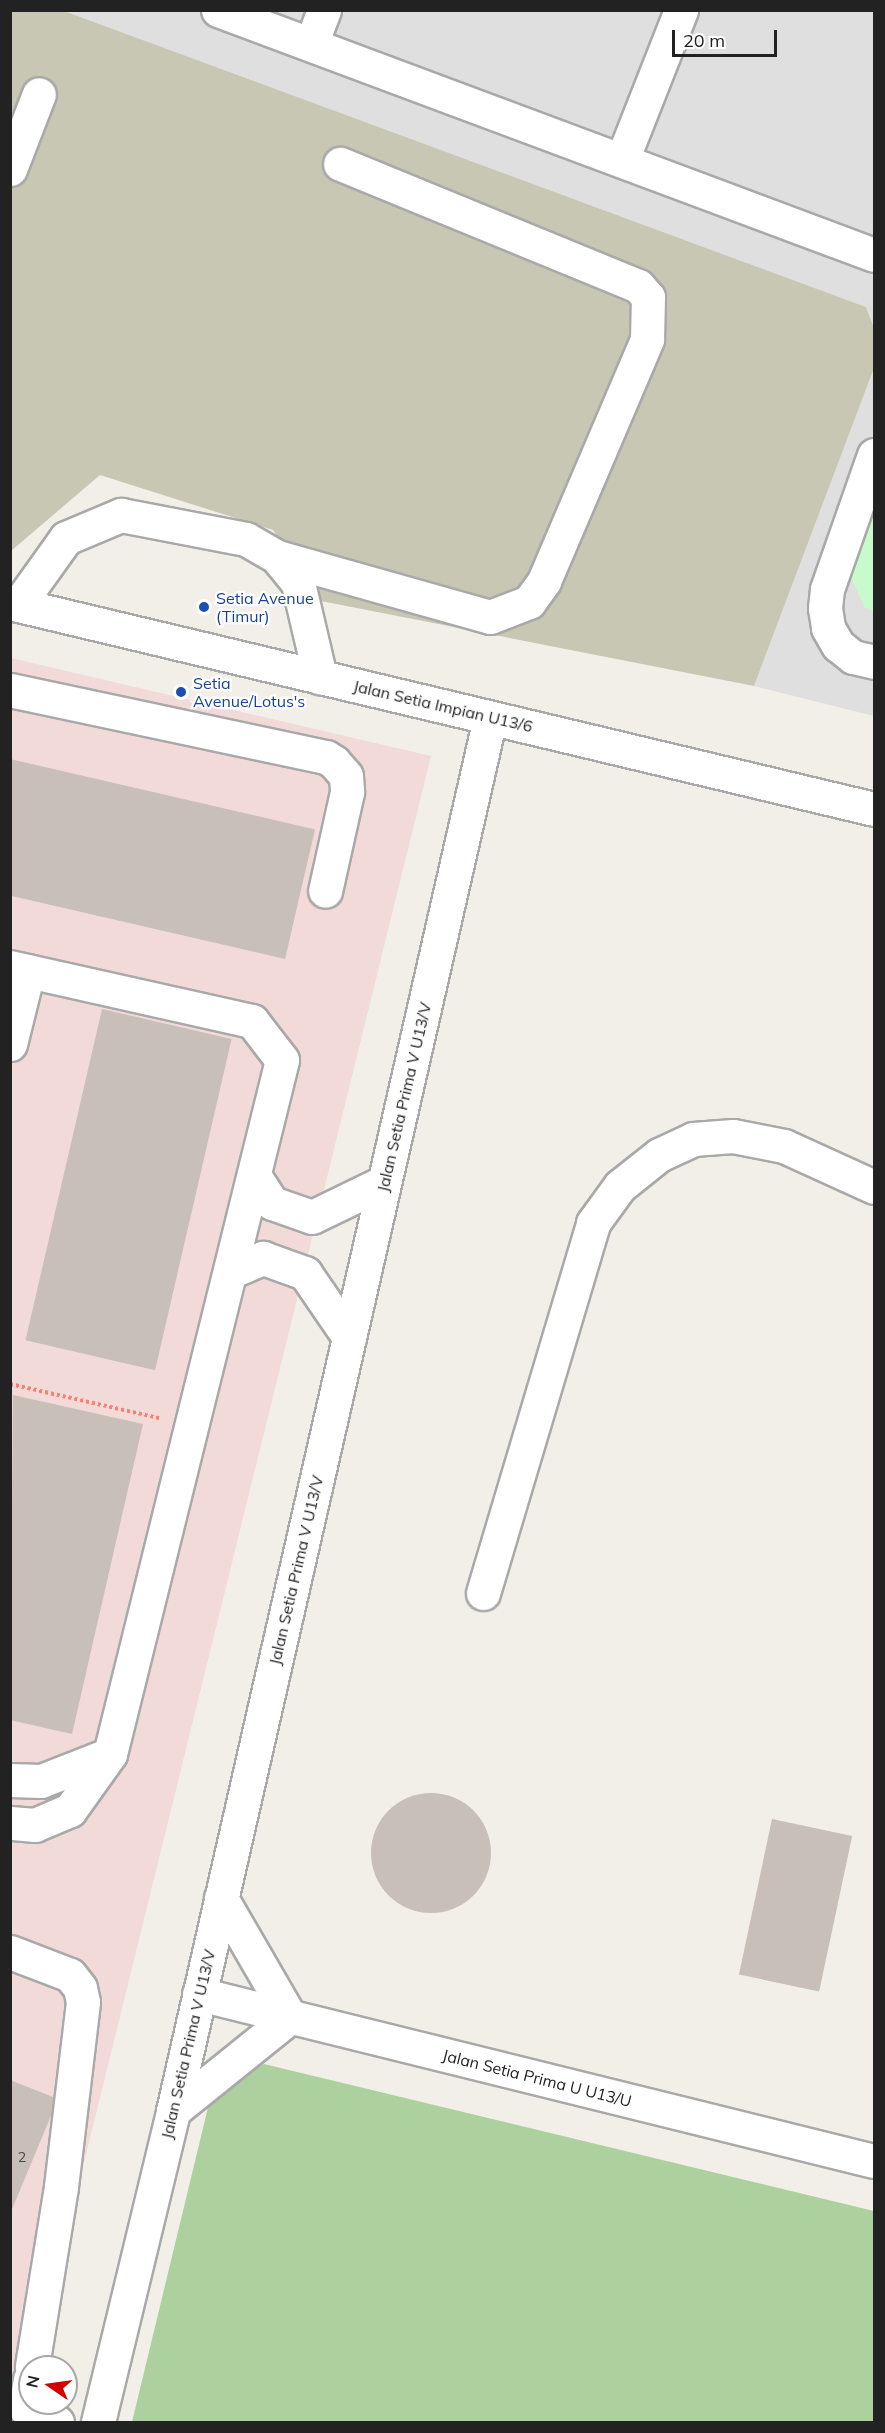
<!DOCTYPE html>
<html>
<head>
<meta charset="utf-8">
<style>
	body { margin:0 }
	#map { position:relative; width:885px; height:2433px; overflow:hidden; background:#f2efe9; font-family:Mulish,sans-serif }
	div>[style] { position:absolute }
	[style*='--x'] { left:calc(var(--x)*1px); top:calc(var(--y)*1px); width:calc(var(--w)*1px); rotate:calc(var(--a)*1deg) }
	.residential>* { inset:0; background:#e0dfdf }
	.commercial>* { inset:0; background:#f2dad9 }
	.construction>* { inset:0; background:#c7c7b4 }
	.forest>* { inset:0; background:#add19e }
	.park>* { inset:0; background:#c8facc }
	.building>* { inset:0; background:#c7bfb8; transform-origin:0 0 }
	.round { border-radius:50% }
	.path>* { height:4px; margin-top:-2px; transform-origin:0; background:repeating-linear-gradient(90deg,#fa8072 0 3px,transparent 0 6px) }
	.roads { filter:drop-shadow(2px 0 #a9a9a9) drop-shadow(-2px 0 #a9a9a9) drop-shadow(0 2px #a9a9a9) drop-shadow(0 -2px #a9a9a9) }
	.minor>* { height:33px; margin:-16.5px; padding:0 16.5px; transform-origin:16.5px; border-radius:16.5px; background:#fff }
	.dots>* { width:16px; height:16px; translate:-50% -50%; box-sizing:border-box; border:3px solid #fff; border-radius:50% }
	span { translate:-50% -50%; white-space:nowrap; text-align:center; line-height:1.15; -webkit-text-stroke:4.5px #fff; paint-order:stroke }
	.number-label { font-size:14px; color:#4b4948 }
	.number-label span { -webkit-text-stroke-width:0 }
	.transit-label { font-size:16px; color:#164399 }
	.left { translate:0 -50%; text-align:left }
	.street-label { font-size:16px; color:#222 }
	.frame { position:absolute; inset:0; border:12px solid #222; pointer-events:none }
	.north { position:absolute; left:18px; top:2355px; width:60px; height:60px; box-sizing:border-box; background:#fff; border:2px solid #a7a7a7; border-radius:50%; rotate:283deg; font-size:16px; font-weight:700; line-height:24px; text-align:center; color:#222 }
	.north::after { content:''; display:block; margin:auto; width:21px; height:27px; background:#d40000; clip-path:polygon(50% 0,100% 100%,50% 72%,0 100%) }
	.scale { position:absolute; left:672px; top:30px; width:105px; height:27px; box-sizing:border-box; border:3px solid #222; border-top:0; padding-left:8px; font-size:18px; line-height:21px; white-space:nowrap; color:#222; -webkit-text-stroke:4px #fff; paint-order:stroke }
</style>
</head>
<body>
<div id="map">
	<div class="residential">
		<div style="clip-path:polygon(64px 11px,874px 11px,874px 328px,866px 307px)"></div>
		<div style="clip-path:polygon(874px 368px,874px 716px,754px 686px)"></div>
	</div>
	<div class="commercial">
		<div style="clip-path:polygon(11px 658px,431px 756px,20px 2422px,11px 2422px)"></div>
	</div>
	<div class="construction">
		<div style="clip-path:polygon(11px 11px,64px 11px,866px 307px,874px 328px,874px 368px,754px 686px,321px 601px,273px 530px,100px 475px,11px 551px)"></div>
	</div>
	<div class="forest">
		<div style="clip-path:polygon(264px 2064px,874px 2211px,874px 2422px,132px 2422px,211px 2095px)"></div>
	</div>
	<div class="park">
		<div style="clip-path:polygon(874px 499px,874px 611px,865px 608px,848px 571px)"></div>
	</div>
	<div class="building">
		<div style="left:10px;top:759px;width:313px;height:133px;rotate:13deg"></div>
		<div style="left:102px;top:1009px;width:133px;height:340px;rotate:13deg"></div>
		<div style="clip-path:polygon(13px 1395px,143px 1424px,72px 1734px,10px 1720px)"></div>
		<div class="round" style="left:371px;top:1793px;width:120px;height:120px"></div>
		<div style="left:772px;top:1819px;width:82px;height:159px;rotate:12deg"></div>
		<div style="clip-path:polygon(10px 2080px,58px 2099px,10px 2214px)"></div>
	</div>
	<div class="path">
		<div style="--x:10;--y:1384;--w:153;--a:12.9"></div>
	</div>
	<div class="roads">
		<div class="minor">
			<div style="--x:218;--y:10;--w:700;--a:20.48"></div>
			<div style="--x:311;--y:44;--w:36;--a:-69"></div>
			<div style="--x:622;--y:160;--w:161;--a:-68.5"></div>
			<div style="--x:10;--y:169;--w:80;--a:-68.9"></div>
			<div style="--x:874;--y:455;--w:142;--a:109.3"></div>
			<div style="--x:827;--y:589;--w:19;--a:96"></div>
			<div style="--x:825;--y:608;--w:20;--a:81"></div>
			<div style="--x:828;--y:628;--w:20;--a:60"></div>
			<div style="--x:838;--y:645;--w:19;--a:39"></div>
			<div style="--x:853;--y:657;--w:22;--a:13"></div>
			<div style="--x:277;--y:557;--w:221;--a:15.7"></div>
			<div style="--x:490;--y:617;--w:42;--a:-21"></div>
			<div style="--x:529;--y:602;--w:26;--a:-54"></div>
			<div style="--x:544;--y:581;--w:263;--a:-66.9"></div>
			<div style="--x:647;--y:339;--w:42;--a:-88.6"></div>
			<div style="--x:648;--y:297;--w:15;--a:-132"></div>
			<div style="--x:638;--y:286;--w:322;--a:-157.7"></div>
			<div style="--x:10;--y:603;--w:888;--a:13.41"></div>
			<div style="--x:18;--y:605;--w:82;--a:-54.4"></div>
			<div style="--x:66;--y:538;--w:60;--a:-22.7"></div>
			<div style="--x:121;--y:515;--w:127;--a:10.9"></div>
			<div style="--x:246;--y:539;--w:36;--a:30"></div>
			<div style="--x:277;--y:557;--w:33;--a:51"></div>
			<div style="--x:298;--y:583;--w:97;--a:76.8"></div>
			<div style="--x:10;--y:690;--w:323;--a:12"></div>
			<div style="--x:326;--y:757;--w:9;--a:32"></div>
			<div style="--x:334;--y:762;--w:18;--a:49"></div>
			<div style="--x:346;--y:776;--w:16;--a:86"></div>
			<div style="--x:347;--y:792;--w:101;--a:102.5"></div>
			<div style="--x:10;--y:967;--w:248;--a:12.6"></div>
			<div style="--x:252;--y:1021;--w:49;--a:52.4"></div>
			<div style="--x:282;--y:1060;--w:715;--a:103.92"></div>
			<div style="--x:110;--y:1754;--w:69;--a:125.5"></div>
			<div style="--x:70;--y:1810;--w:38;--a:157"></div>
			<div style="--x:35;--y:1825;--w:25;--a:-175"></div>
			<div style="--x:10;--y:1044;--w:75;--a:-76.1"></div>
			<div style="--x:255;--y:1177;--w:31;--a:57"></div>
			<div style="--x:272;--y:1203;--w:42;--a:19.3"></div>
			<div style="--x:312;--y:1217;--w:80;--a:-25.9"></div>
			<div style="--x:232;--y:1271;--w:34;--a:-23"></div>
			<div style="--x:263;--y:1258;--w:45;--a:19.7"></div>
			<div style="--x:305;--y:1273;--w:78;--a:55.5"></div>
			<div style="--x:483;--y:1593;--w:386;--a:-73.4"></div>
			<div style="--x:593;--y:1223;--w:46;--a:-53.9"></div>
			<div style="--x:620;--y:1186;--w:50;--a:-38.5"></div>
			<div style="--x:659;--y:1155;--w:38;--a:-25"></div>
			<div style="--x:693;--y:1139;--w:40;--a:-4.3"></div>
			<div style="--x:733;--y:1136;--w:52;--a:11.1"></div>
			<div style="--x:784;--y:1146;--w:99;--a:24.5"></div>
			<div style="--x:10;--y:1780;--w:31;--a:2"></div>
			<div style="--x:41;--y:1781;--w:74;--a:-21.4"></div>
			<div style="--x:221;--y:1898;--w:138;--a:59.9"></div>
			<div style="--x:10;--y:1952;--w:64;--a:21"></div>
			<div style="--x:70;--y:1975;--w:16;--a:52"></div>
			<div style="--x:80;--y:1988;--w:14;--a:78"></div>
			<div style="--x:83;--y:2002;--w:186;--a:96.8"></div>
			<div style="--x:61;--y:2187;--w:182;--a:99.2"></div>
			<div style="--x:199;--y:1994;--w:695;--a:13.9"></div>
			<div style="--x:173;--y:2111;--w:150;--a:-38.8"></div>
			<div style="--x:30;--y:2379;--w:29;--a:100"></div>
			<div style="--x:25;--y:2408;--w:35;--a:24"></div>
			<div style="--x:98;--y:2422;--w:320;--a:-76.4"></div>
			<div style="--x:173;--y:2111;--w:1429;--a:-77.18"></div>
		</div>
	</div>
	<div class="dots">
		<div style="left:204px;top:607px;background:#1a4fb4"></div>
		<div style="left:181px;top:692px;background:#1a4fb4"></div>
	</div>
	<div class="number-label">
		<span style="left:22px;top:2157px">2</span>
	</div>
	<div class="transit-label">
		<span class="left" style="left:216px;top:607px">Setia Avenue<br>(Timur)</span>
		<span class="left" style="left:193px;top:692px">Setia<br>Avenue/Lotus's</span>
	</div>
	<div class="street-label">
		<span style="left:443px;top:706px;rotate:13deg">Jalan Setia Impian U13/6</span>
		<span style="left:404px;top:1097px;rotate:-77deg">Jalan Setia Prima V U13/V</span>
		<span style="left:296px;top:1570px;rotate:-77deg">Jalan Setia Prima V U13/V</span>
		<span style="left:188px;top:2044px;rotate:-77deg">Jalan Setia Prima V U13/V</span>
		<span style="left:537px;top:2078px;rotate:14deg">Jalan Setia Prima U U13/U</span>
	</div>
	<div class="frame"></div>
	<div class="north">N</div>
	<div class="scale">20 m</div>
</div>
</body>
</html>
